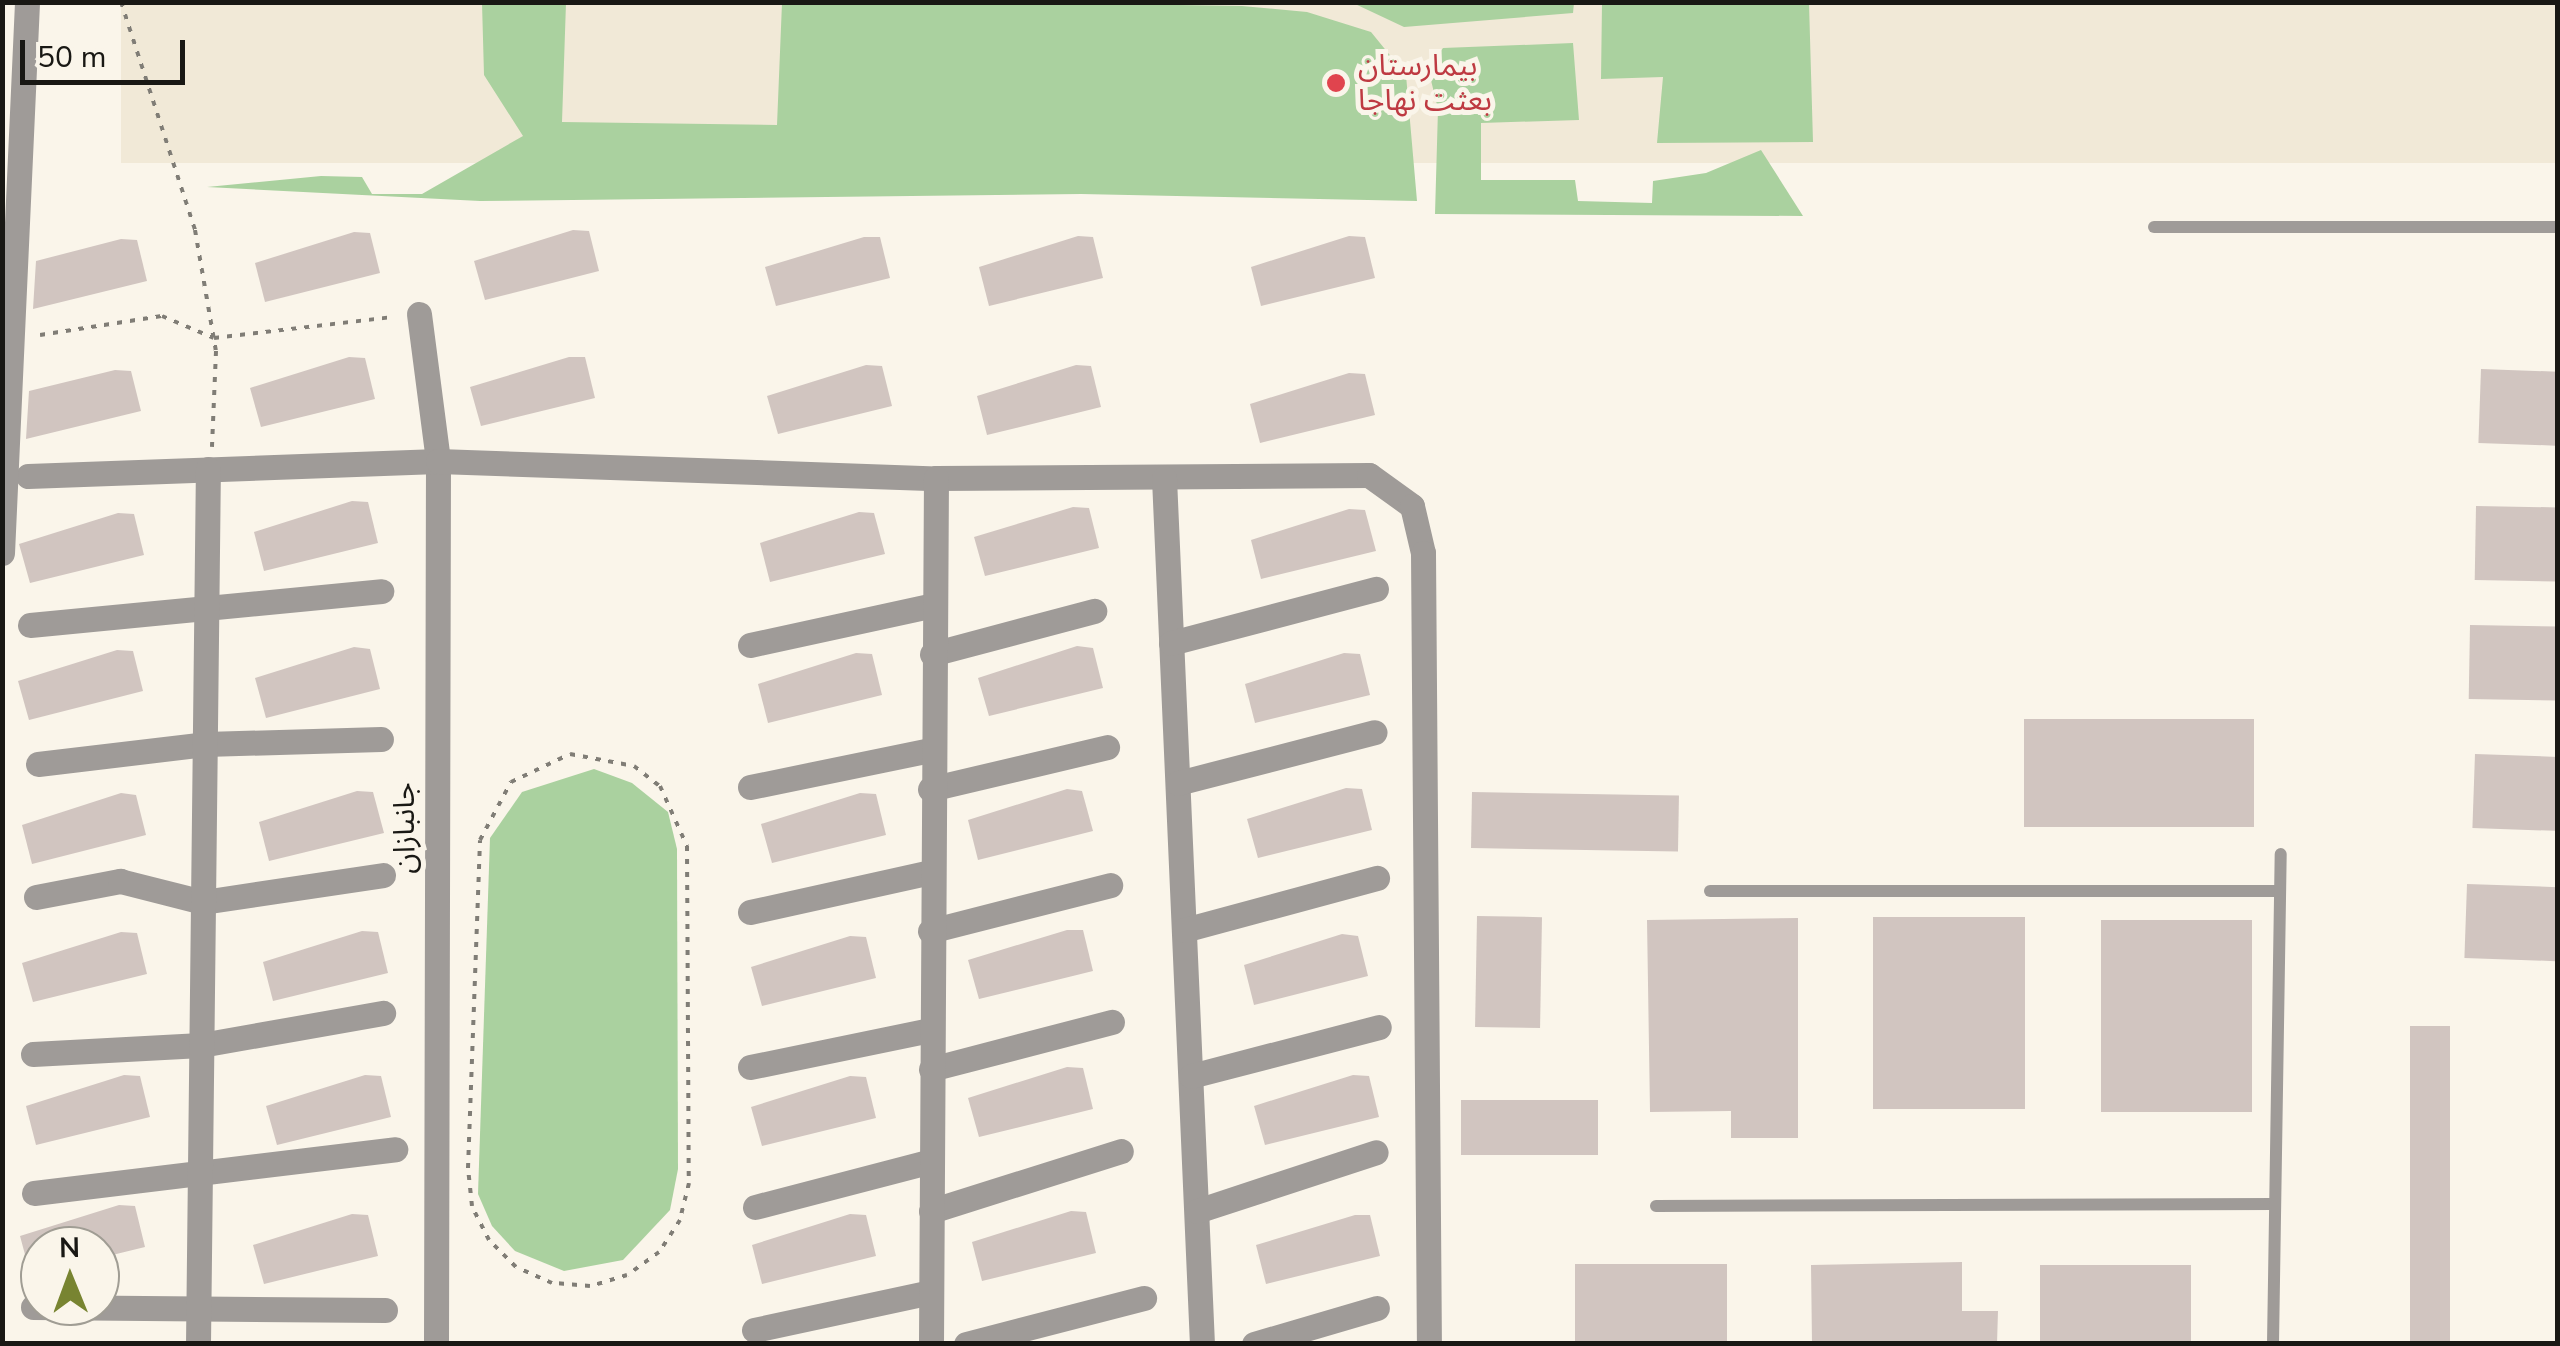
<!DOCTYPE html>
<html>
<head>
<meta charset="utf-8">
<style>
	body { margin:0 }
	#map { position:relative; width:2560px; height:1346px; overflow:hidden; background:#faf5ea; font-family:"Nunito Sans","Noto Sans Arabic",sans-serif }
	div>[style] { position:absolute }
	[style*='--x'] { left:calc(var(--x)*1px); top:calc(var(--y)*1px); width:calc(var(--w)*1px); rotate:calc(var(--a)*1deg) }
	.built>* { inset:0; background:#f1e9d7; transform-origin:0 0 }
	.green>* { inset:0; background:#aad19f }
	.building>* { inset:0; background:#d1c5c0; transform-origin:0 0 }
	.path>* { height:4px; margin-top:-2px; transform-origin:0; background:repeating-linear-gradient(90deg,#807d76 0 5px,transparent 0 13px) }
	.lane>* { height:12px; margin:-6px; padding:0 6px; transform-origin:6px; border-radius:6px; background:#9f9b98 }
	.street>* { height:25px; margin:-12.5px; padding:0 12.5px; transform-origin:12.5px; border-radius:12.5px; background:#9f9b98 }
	.dots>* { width:28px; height:28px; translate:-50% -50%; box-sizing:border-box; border:5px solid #faf5ea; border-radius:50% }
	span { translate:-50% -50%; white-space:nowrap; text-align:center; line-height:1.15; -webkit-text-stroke:10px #faf5ea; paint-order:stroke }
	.health-label { font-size:30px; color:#be3a42 }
	.left { translate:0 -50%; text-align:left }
	.street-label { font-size:30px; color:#191814 }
	.frame { position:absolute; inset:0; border:5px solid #191814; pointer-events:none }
	.north { position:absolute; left:20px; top:1226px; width:100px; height:100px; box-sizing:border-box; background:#faf5ea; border:2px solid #a09d94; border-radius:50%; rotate:359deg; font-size:28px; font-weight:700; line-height:40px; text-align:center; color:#191814 }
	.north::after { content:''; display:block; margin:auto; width:35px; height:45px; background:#788431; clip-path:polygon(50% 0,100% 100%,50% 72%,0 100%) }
	.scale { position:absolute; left:20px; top:40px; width:165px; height:45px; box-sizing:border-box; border:5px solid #191814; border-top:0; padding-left:12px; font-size:30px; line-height:35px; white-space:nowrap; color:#191814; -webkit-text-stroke:8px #faf5ea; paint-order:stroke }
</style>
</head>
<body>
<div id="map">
	<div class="built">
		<div style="left:121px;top:3px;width:2436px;height:160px"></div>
	</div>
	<div class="green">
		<div style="clip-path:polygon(1051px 3px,1242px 6px,1307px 12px,1371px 32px,1406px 75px,1417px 201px,1081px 194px,480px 201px,207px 187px,321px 176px,362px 177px,372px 194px,422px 194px,523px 136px,484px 75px,482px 3px,566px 3px,562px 122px,777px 125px,782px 3px)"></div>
		<div style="clip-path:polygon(1353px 3px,1574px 3px,1573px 13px,1404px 27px)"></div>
		<div style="clip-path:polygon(1602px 3px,1809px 3px,1813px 142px,1657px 143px,1663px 77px,1601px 79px)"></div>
		<div style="clip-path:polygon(1573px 43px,1579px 120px,1481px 123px,1481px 180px,1575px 180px,1578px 201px,1652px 203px,1653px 181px,1706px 173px,1761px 150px,1803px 216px,1435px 214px,1438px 109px,1428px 68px,1443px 48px)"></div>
		<div style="clip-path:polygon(594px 769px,632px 783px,668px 812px,677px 849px,678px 1169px,670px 1210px,623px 1260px,564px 1271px,515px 1251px,492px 1226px,478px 1194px,490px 838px,522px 792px)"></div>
	</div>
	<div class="building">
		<div style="clip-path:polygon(573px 230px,589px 231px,599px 271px,485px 300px,474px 261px)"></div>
		<div style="clip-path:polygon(354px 232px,370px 233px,380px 273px,265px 302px,255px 263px)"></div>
		<div style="clip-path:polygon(1078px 236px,1093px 237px,1103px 278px,989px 306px,979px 267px)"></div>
		<div style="clip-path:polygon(1349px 236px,1365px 237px,1375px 278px,1261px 306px,1251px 267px)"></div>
		<div style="clip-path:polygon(864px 237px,880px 237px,890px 278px,776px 306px,765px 267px)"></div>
		<div style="clip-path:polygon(121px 239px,137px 240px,147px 281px,33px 309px,36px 261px)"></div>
		<div style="clip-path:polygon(349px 357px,365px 358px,375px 399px,261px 427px,250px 388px)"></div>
		<div style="clip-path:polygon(569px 357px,585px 357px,595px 398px,481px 426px,470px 387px)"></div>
		<div style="clip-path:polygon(866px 365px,882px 366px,892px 406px,778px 434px,767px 396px)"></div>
		<div style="clip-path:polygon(1076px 365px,1091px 366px,1101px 407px,987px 435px,977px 396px)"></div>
		<div style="left:2481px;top:369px;width:77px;height:74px;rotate:2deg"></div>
		<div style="clip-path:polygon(115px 370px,131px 371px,141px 411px,26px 439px,29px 391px)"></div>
		<div style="clip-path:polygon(1349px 373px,1365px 374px,1375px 415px,1260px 443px,1250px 404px)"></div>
		<div style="clip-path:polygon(352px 501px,368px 502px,378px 543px,264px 571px,254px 532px)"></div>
		<div style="left:2476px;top:506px;width:82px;height:74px;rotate:1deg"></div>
		<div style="clip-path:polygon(1073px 507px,1089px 508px,1099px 548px,985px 576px,974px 537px)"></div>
		<div style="clip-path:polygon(1349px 509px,1365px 510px,1376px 551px,1261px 579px,1251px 540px)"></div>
		<div style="clip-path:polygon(859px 512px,874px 513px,885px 554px,770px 582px,760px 543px)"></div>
		<div style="clip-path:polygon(118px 513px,134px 514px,144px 555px,30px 583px,19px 544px)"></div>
		<div style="left:2470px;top:625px;width:88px;height:74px;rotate:1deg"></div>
		<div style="clip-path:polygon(1077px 646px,1093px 648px,1103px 688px,989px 716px,978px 678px)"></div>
		<div style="clip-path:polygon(354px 647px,370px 649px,380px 689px,266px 718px,255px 678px)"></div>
		<div style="clip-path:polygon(117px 650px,133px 651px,143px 691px,29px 720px,18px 681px)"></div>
		<div style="clip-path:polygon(856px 653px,872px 654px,882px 695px,768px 723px,758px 684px)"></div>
		<div style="clip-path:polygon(1344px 653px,1360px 654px,1370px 695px,1255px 723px,1245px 684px)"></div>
		<div style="left:2024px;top:719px;width:230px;height:108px"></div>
		<div style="left:2475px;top:754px;width:83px;height:74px;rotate:2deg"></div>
		<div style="clip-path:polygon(1346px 788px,1362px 789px,1372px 830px,1258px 858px,1247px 819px)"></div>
		<div style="clip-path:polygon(1067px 789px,1082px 791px,1093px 831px,978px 860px,968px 820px)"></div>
		<div style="clip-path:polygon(357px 791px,373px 792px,384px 833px,269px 861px,259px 822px)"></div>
		<div style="left:1472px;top:792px;width:207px;height:56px;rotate:1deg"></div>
		<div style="clip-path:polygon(121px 793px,136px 795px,146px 835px,32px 864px,22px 825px)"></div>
		<div style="clip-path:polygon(860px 793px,876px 794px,886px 835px,772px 863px,761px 824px)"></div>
		<div style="left:2467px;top:884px;width:91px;height:74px;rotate:2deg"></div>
		<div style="left:1477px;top:916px;width:65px;height:111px;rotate:1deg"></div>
		<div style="left:2025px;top:917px;width:192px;height:152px;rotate:90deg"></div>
		<div style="clip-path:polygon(1798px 918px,1798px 1138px,1731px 1138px,1731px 1111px,1650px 1112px,1647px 920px)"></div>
		<div style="left:2252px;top:920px;width:192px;height:151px;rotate:90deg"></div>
		<div style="clip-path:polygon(1067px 930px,1083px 930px,1093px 971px,979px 999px,968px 960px)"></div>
		<div style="clip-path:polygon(362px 931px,378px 932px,388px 973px,273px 1001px,263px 962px)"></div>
		<div style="clip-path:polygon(121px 932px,137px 933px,147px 974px,33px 1002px,22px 963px)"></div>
		<div style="clip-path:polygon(1342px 934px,1358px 936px,1368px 976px,1254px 1005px,1244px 965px)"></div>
		<div style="clip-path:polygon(850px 936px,866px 937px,876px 978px,762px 1006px,751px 967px)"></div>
		<div style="left:2450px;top:1026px;width:318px;height:40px;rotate:90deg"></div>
		<div style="clip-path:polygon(1067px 1067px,1083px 1068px,1093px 1109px,979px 1137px,968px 1098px)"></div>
		<div style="clip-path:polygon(124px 1075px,140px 1076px,150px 1117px,36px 1145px,26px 1106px)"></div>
		<div style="clip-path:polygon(365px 1075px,381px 1076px,391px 1117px,277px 1145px,266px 1106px)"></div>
		<div style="clip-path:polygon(1353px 1075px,1369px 1076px,1379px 1117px,1265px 1145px,1254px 1106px)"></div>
		<div style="clip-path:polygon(850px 1076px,866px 1077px,876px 1118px,762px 1146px,751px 1107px)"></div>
		<div style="left:1461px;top:1100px;width:137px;height:55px"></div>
		<div style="clip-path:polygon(119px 1205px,135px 1206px,145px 1247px,100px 1258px,100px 1246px,40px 1246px,34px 1288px,20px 1236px)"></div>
		<div style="clip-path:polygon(1071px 1211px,1086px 1212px,1096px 1253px,982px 1281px,972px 1242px)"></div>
		<div style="clip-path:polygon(352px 1214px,368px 1215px,378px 1256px,264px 1284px,253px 1245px)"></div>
		<div style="clip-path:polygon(850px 1214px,866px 1215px,876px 1256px,762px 1284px,752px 1245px)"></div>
		<div style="clip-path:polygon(1355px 1215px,1370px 1215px,1380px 1256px,1266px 1284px,1256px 1245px)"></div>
		<div style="clip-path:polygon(1962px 1262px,1962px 1311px,1998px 1311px,1997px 1344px,1812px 1344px,1811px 1265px)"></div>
		<div style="left:1727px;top:1264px;width:80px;height:152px;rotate:90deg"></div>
		<div style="left:2191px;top:1265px;width:79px;height:151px;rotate:90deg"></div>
	</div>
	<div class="path">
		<div style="--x:121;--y:2;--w:240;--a:72"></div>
		<div style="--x:195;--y:230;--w:123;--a:80.2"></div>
		<div style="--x:216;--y:351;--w:96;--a:92.4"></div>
		<div style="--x:40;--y:335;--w:123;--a:-8.9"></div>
		<div style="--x:162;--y:316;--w:56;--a:22.9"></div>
		<div style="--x:214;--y:338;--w:181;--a:-6.7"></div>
		<div style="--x:570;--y:754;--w:65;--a:10.6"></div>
		<div style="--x:634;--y:766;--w:33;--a:38"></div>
		<div style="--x:660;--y:786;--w:66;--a:65.8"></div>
		<div style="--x:687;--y:846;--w:337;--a:89.7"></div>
		<div style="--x:689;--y:1183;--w:38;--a:104"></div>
		<div style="--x:680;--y:1220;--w:38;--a:123"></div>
		<div style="--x:659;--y:1252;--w:39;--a:144"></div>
		<div style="--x:627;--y:1275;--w:39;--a:163"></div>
		<div style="--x:590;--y:1286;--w:38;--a:-175"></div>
		<div style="--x:552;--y:1283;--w:39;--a:-156"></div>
		<div style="--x:516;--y:1267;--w:38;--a:-135"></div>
		<div style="--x:489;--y:1240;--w:38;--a:-117"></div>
		<div style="--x:472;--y:1206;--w:38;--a:-96"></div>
		<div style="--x:468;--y:1168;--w:328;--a:-87.9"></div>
		<div style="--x:480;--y:840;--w:66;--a:-61.9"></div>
		<div style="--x:511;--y:782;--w:65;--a:-25.4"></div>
	</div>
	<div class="lane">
		<div style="--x:2154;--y:227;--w:404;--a:0"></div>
		<div style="--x:1710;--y:891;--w:570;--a:0"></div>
		<div style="--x:1656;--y:1206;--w:619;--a:-0.19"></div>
		<div style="--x:2273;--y:1344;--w:490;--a:-89.1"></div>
	</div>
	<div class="street">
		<div style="--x:419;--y:314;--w:148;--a:82.6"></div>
		<div style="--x:438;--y:461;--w:883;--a:90.13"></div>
		<div style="--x:28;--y:476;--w:410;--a:-2.1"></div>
		<div style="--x:438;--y:461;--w:498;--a:2"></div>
		<div style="--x:936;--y:478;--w:433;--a:-0.4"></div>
		<div style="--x:1369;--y:475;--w:53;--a:35.8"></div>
		<div style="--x:1412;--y:506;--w:48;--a:76.8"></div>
		<div style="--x:1423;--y:553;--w:791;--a:89.57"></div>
		<div style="--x:1164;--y:478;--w:867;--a:87.49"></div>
		<div style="--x:2;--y:553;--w:552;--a:-87.4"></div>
		<div style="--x:30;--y:625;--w:353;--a:-5.5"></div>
		<div style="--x:1171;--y:643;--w:212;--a:-14.8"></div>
		<div style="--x:750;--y:645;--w:187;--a:-12.3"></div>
		<div style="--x:932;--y:654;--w:168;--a:-14.9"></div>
		<div style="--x:38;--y:764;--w:168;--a:-6.8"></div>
		<div style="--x:205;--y:744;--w:176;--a:-1.6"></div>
		<div style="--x:1178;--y:783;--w:203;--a:-14.5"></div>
		<div style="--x:750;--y:787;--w:184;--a:-11.6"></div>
		<div style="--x:930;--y:789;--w:182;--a:-13.3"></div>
		<div style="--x:36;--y:897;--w:86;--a:-10.8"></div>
		<div style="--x:120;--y:881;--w:86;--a:14.2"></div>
		<div style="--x:203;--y:902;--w:182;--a:-8.5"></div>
		<div style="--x:750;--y:912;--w:184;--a:-12.5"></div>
		<div style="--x:1184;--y:930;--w:200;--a:-15.1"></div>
		<div style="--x:930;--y:931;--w:186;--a:-14.3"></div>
		<div style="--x:33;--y:1054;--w:168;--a:-3.1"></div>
		<div style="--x:201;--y:1045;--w:185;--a:-10"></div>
		<div style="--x:750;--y:1067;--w:185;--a:-11.6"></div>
		<div style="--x:931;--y:1069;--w:187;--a:-14.6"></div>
		<div style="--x:1191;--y:1076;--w:194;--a:-14.6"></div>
		<div style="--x:34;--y:1193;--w:364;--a:-6.9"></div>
		<div style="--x:755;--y:1207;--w:182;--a:-14.6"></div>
		<div style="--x:931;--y:1211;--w:199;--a:-17.5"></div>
		<div style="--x:1197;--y:1211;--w:188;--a:-18.2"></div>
		<div style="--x:33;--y:1307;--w:352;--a:0.5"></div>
		<div style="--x:754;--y:1330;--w:181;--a:-12.1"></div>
		<div style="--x:198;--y:1344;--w:875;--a:-89.35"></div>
		<div style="--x:931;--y:1344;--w:866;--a:-89.67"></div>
		<div style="--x:966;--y:1344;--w:184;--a:-14.5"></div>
		<div style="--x:1254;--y:1344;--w:128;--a:-16.3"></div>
	</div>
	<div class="dots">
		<div style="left:1336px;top:83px;background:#e0444e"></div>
	</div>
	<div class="health-label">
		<span class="left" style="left:1358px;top:83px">بیمارستان<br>بعثت نهاجا</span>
	</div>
	<div class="street-label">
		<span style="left:405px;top:828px;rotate:-90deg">جانبازان</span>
	</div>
	<div class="frame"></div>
	<div class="north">N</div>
	<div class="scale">50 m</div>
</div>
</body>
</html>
